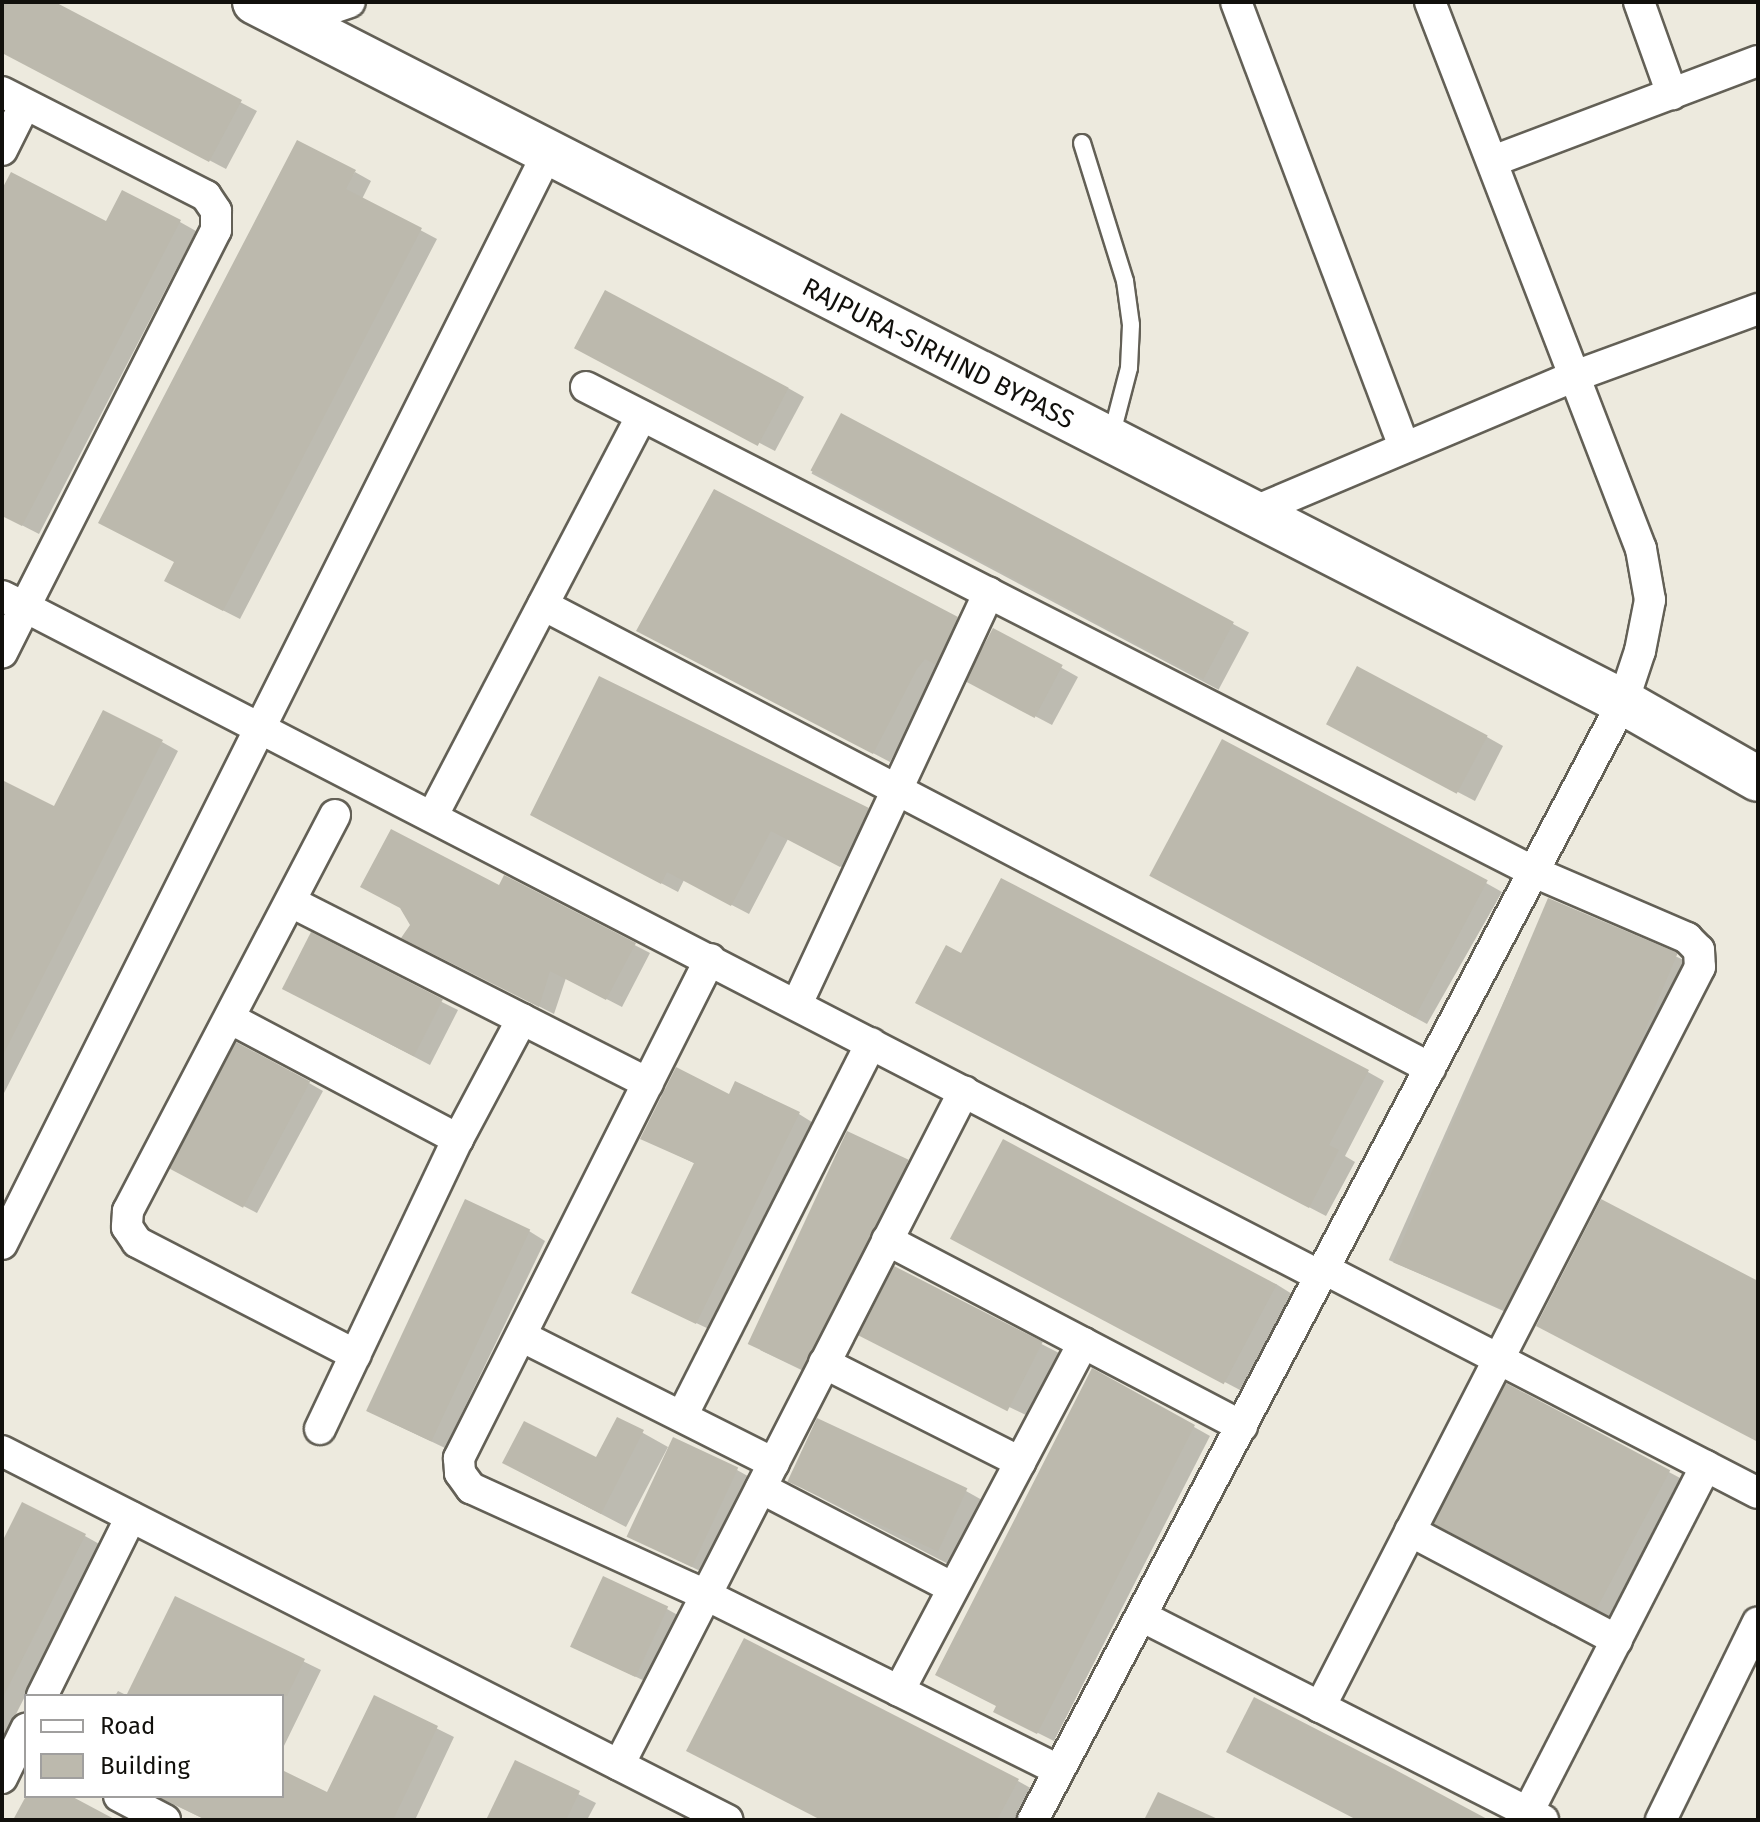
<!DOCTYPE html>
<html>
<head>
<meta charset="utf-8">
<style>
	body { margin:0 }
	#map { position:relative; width:1760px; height:1822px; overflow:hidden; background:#edeade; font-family:"Fira Sans",sans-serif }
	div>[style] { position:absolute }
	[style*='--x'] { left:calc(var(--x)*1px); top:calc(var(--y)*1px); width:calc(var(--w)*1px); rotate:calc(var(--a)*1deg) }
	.shadow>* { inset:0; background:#0003; transform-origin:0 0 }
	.building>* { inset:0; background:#bcb9ad; transform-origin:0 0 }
	.roads { filter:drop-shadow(2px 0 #636056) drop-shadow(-2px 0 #636056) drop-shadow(0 2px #636056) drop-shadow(0 -2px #636056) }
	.lane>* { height:16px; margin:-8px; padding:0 8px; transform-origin:8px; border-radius:8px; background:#fff }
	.street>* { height:30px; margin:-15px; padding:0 15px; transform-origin:15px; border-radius:15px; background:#fff }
	.secondary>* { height:44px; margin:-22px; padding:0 22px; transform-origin:22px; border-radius:22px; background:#fff }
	span { translate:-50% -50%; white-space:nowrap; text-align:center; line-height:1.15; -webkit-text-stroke:6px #fff; paint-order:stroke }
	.street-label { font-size:26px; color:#11100c }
	.frame { position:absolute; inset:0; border:4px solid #11100c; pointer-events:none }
	.legend { position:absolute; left:24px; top:1694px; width:260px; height:104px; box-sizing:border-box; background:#fff; border:2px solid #a09f9e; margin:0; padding:10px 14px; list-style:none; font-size:24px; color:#11100c }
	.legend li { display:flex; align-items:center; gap:16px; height:40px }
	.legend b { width:40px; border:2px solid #a09f9e }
</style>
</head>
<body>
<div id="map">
	<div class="shadow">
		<div style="clip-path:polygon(2px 2px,51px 2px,257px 111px,226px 169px,2px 51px)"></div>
		<div style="clip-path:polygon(355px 172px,371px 181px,362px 199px,437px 239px,240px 619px,183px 590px,176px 562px,101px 522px)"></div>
		<div style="clip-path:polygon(2px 193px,107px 223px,180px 222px,196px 231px,39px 534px,2px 515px)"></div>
		<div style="clip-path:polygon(593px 356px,788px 388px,804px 397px,775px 451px)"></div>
		<div style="left:842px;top:416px;width:461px;height:65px;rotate:28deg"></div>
		<div style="clip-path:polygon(957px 619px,973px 628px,933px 679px,890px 762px,655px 639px)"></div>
		<div style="clip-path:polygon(994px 630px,1078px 677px,1052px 725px,986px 690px)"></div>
		<div style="clip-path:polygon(1345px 733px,1487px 737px,1503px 746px,1475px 801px)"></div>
		<div style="clip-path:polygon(162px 742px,178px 751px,2px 1097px,2px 782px,55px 809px)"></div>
		<div style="clip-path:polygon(868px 810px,884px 820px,857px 875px,788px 839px,749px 914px,684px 880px,678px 892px,549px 824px)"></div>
		<div style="clip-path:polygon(505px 878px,650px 953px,622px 1007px,566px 978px,554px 1014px,419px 945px,500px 888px)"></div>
		<div style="clip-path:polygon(1164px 882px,1486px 883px,1502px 892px,1427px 1024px)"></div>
		<div style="left:1549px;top:900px;width:158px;height:394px;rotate:24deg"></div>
		<div style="clip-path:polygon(311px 937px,458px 1010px,430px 1065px,300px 997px)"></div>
		<div style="clip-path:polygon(962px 955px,1368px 1072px,1384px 1081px,1345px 1156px,1355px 1162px,1326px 1216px,934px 1011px)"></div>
		<div style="clip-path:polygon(309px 1083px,323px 1091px,257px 1213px,188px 1177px)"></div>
		<div style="clip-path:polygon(730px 1097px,799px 1114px,815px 1124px,713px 1331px,650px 1301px,696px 1164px,642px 1138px)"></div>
		<div style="clip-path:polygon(848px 1133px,924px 1172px,818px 1378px,760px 1350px)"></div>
		<div style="clip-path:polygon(529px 1231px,545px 1241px,445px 1448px,382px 1418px)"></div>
		<div style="clip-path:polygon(969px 1248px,1276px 1284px,1292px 1294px,1240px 1390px)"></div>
		<div style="clip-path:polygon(895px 1269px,1059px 1353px,1028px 1416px,878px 1344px)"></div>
		<div style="clip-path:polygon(1093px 1370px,1210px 1436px,1054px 1741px,1012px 1720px)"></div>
		<div style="left:1507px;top:1386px;width:203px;height:156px;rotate:28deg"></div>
		<div style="clip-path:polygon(618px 1419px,668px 1447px,626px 1527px,530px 1477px,597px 1460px)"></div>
		<div style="clip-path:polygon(737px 1470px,762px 1484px,724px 1583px,638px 1540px)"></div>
		<div style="clip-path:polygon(804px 1489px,966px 1491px,982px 1500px,950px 1565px)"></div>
		<div style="clip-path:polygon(85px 1536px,101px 1545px,2px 1742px,2px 1546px)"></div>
		<div style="clip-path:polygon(176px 1599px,321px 1670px,282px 1750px,282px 1696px,115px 1696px,118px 1691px,128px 1696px)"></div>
		<div style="clip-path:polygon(667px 1609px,683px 1618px,651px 1684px,588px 1654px)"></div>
		<div style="clip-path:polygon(375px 1698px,454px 1737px,415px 1820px,206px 1820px,156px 1796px,282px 1796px,282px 1773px,328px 1794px)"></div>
		<div style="clip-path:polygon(516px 1763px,596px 1803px,587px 1820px,488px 1820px)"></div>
		<div style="clip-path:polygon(1018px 1781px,1034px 1790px,1019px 1820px,823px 1820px)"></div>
	</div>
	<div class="building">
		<div style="clip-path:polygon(2px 2px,55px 2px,242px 100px,209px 162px,2px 53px)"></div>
		<div style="clip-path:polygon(297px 140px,356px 170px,346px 189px,422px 228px,223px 611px,164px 581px,174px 562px,98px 523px)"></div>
		<div style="clip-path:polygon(11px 172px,106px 221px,122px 190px,181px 220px,22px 526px,2px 516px,2px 189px)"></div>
		<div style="left:605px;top:290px;width:208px;height:66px;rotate:28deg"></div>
		<div style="left:841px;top:413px;width:445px;height:65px;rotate:28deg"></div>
		<div style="clip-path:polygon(714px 489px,958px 617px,936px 665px,925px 659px,917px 669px,873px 754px,636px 631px)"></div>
		<div style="left:993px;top:628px;width:79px;height:60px;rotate:28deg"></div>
		<div style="left:1357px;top:666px;width:148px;height:66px;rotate:28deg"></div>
		<div style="clip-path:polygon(599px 676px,869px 808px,840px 867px,771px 831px,731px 906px,667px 872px,661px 884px,530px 815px)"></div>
		<div style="clip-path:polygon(103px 710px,163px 740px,2px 1057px,2px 780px,54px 806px)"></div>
		<div style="left:1222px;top:739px;width:301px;height:155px;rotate:28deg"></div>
		<div style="clip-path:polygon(391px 829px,499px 885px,504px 875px,636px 943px,606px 1000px,550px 971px,539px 1007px,401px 938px,410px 925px,400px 908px,360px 887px)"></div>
		<div style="clip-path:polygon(1001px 878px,1369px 1070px,1329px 1145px,1339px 1150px,1309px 1208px,915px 1003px,946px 945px,961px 953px)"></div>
		<div style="left:1548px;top:898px;width:141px;height:396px;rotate:23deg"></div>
		<div style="left:311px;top:932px;width:148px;height:64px;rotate:27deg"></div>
		<div style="left:236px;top:1042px;width:84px;height:143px;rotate:28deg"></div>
		<div style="clip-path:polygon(676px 1067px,729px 1094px,735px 1081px,800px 1112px,696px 1324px,631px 1293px,694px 1163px,640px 1139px)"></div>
		<div style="left:847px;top:1131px;width:68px;height:235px;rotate:25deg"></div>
		<div style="left:1003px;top:1139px;width:310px;height:113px;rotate:28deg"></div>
		<div style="left:465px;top:1199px;width:72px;height:234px;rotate:25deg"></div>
		<div style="clip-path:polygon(1601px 1199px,1758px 1281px,1758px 1442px,1536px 1326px)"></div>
		<div style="left:894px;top:1266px;width:167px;height:78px;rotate:27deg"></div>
		<div style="clip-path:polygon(1092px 1368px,1195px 1425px,1037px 1734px,993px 1712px,996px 1706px,935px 1675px)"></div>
		<div style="left:1506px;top:1383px;width:186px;height:158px;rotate:28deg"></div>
		<div style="clip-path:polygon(617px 1417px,644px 1430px,601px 1514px,502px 1463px,524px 1421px,596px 1457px)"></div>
		<div style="left:817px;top:1418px;width:166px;height:70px;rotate:25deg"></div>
		<div style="left:673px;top:1437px;width:72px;height:110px;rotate:25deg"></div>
		<div style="clip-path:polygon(22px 1502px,86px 1534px,2px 1699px,2px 1542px)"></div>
		<div style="left:603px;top:1576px;width:72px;height:78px;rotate:25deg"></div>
		<div style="clip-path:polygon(175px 1596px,305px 1659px,287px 1696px,126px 1696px)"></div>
		<div style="clip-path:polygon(744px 1638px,1019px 1779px,997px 1820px,821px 1820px,686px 1751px)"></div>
		<div style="clip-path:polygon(374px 1695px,438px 1726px,393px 1820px,206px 1820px,158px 1796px,282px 1796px,282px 1770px,327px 1792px)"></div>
		<div style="clip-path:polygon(1254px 1697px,1392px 1768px,1489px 1820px,1357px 1820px,1226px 1752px)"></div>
		<div style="clip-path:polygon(515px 1760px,580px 1791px,566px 1820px,486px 1820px)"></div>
		<div style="clip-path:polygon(1158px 1792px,1220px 1820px,1144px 1820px)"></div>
		<div style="clip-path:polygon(26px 1796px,71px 1796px,116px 1820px,13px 1820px)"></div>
	</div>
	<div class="roads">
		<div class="lane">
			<div style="--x:1082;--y:143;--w:145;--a:72.7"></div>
			<div style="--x:1125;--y:281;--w:44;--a:82.2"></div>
			<div style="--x:1131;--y:325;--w:43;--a:92.7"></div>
			<div style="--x:1129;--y:368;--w:71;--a:104.6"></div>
		</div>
		<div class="street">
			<div style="--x:1236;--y:2;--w:475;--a:69.3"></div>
			<div style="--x:1639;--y:2;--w:98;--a:70.3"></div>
			<div style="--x:292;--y:22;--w:61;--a:-19"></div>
			<div style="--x:2;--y:92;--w:229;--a:27"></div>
			<div style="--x:206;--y:196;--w:18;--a:56"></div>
			<div style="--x:216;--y:211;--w:19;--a:90"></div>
			<div style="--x:216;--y:230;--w:423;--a:116.9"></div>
			<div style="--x:25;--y:607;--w:1458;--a:27.32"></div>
			<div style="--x:2;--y:150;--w:51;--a:-63.4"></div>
			<div style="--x:1493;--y:161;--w:283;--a:-20.7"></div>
			<div style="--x:586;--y:387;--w:1065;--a:27.09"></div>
			<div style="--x:1534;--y:872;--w:167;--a:23.3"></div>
			<div style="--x:1687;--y:938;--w:17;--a:45"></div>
			<div style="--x:1699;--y:950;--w:17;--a:87"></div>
			<div style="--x:1700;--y:967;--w:832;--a:117.18"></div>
			<div style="--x:1248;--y:514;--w:355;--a:-22.9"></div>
			<div style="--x:1575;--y:376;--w:195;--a:-20.1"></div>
			<div style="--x:2;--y:596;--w:25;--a:26"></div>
			<div style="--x:25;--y:607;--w:51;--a:116.6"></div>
			<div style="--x:543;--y:605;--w:1001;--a:27.56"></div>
			<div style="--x:335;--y:815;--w:447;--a:117.6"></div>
			<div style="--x:128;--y:1211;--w:16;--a:94"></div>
			<div style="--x:127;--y:1227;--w:18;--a:56"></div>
			<div style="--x:137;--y:1242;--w:246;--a:27.3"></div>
			<div style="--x:433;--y:815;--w:450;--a:-62.4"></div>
			<div style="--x:293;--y:903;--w:398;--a:26.9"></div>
			<div style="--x:710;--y:959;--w:559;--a:116.7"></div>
			<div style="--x:459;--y:1458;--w:15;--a:86"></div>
			<div style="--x:460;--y:1473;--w:19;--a:54"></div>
			<div style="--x:471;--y:1488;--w:258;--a:24.5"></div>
			<div style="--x:706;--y:1595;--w:394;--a:26.4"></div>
			<div style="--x:797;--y:1004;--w:454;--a:-65"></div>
			<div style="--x:231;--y:1019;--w:257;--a:27.9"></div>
			<div style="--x:458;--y:1139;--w:136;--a:-61.9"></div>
			<div style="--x:887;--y:1240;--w:401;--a:27.7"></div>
			<div style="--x:2;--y:1244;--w:1221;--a:-63.43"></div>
			<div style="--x:1324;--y:1269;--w:488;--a:27.3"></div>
			<div style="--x:521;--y:1336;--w:283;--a:26.7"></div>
			<div style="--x:824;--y:1363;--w:220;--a:26.8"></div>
			<div style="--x:682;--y:1416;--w:418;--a:-63.1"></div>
			<div style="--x:320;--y:1429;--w:321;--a:-64.6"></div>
			<div style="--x:2;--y:1451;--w:814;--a:26.97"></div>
			<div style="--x:761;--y:1488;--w:216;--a:27.5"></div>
			<div style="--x:1410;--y:1531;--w:234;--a:27.8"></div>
			<div style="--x:1141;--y:1616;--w:451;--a:26.9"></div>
			<div style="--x:899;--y:1691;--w:394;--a:-62.1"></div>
			<div style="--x:42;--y:1696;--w:200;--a:-63.6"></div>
			<div style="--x:619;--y:1765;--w:757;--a:-62.89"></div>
			<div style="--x:2;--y:1778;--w:55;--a:-63.9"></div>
			<div style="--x:119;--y:1796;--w:52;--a:27.6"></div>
			<div style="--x:1528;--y:1812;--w:389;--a:-62.8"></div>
			<div style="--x:1033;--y:1820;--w:1264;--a:-62.18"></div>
			<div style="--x:1623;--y:702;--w:54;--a:-71.6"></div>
			<div style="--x:1640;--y:651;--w:52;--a:-78.9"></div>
			<div style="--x:1650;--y:600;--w:52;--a:-100"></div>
			<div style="--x:1641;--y:549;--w:586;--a:-111.09"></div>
			<div style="--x:1661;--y:1820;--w:220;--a:-63.9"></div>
		</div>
		<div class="secondary">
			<div style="--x:255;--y:2;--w:1537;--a:27.1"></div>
			<div style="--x:1623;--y:702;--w:155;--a:29.7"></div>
		</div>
	</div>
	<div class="street-label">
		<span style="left:938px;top:354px;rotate:27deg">RAJPURA-SIRHIND BYPASS</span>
	</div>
	<div class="frame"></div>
	<ul class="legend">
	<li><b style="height:10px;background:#fff"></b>Road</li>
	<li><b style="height:22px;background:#bcb9ad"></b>Building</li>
	</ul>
</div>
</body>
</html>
